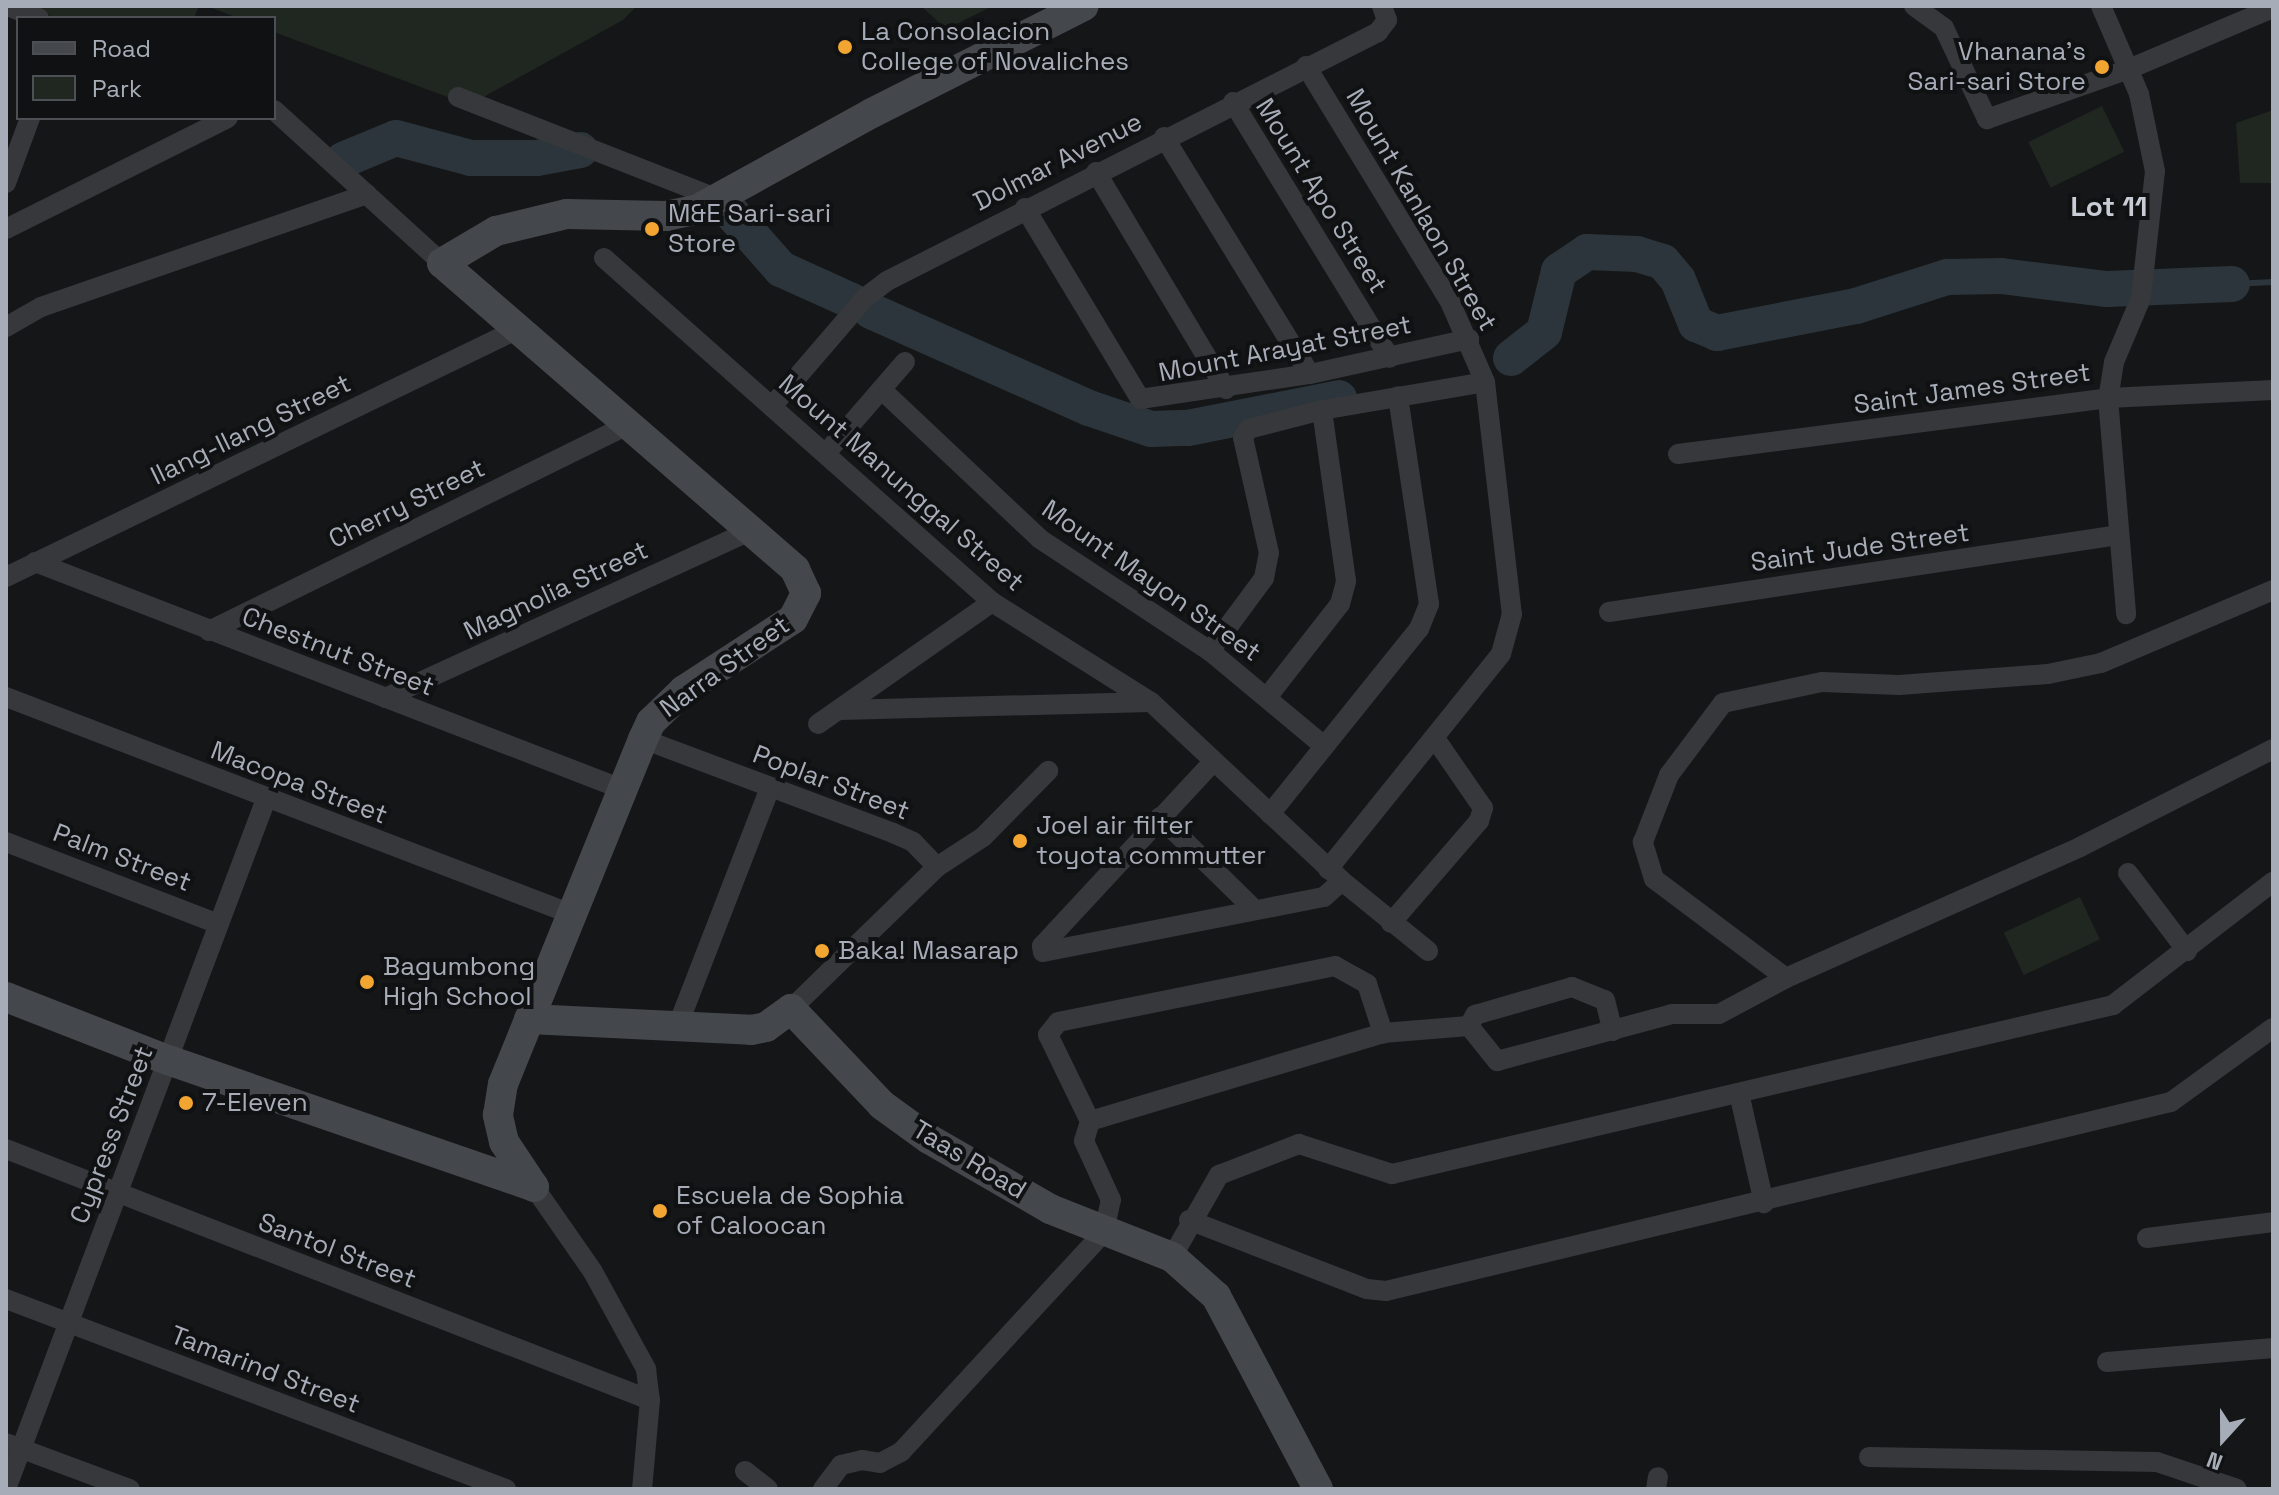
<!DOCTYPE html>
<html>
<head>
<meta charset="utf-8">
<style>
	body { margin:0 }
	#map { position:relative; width:2279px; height:1495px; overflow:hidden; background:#151617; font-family:"Space Grotesk",sans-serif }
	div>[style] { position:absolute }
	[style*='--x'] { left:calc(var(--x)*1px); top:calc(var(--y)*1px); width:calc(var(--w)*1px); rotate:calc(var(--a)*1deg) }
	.green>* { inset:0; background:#1f2720; transform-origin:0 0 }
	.stream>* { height:6px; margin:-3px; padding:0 3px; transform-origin:3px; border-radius:3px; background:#2b353b }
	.river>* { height:36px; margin:-18px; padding:0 18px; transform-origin:18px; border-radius:18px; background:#2b353b }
	.street>* { height:20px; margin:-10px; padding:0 10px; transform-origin:10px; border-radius:10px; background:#36383c }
	.secondary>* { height:30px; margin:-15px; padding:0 15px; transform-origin:15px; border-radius:15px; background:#44474c }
	.dots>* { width:22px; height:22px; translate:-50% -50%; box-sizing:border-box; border:4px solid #101112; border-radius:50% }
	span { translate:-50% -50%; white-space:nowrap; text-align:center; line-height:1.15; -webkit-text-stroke:8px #101112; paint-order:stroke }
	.poi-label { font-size:26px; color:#a7adb8 }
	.left { translate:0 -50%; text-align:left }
	.right { translate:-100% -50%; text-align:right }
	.street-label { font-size:26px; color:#a7adb8 }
	.neighbourhood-label { font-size:28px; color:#c8ccd4; font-weight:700 }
	.frame { position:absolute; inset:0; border:8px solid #a7adb8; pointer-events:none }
	.legend { position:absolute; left:16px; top:16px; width:260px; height:104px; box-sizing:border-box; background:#101112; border:2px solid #4c4f54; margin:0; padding:10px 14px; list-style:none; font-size:24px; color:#a7adb8 }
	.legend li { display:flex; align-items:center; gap:16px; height:40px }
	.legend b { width:40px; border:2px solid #4c4f54 }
	.north { position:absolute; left:2183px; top:1399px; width:80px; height:80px; -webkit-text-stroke:6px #101112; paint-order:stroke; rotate:201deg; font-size:22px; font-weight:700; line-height:32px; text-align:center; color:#a7adb8 }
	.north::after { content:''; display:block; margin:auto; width:28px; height:36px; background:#a7adb8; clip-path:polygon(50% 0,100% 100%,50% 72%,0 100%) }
</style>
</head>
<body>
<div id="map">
	<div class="green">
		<div style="clip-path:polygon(25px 6px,199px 6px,194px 18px,56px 18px)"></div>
		<div style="clip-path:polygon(207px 6px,637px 6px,623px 20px,469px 105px,274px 32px,274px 18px,238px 18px)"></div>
		<div style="clip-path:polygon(921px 6px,993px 6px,946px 29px)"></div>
		<div style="left:2102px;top:106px;width:51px;height:82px;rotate:64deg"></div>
		<div style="clip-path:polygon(2273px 110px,2273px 183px,2240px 183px,2236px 123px)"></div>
		<div style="left:2080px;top:897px;width:47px;height:84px;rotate:65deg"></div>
	</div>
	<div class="stream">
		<div style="--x:2232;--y:284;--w:41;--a:-2.8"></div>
	</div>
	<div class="river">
		<div style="--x:343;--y:160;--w:57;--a:-22.5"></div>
		<div style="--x:396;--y:138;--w:78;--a:14.9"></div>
		<div style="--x:471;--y:158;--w:66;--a:0"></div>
		<div style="--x:537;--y:158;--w:44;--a:-10.5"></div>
		<div style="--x:729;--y:210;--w:79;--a:48.6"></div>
		<div style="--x:781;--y:269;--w:78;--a:24.3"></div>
		<div style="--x:871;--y:311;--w:239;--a:24"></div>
		<div style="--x:1089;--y:408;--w:65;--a:18.7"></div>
		<div style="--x:1151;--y:429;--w:37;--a:-2"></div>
		<div style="--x:1188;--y:428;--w:154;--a:-11.2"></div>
		<div style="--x:1511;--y:358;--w:42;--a:-38.2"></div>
		<div style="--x:1544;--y:332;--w:63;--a:-76.2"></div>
		<div style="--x:1559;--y:271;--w:34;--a:-34"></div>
		<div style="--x:1587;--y:252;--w:50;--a:2.3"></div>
		<div style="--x:1637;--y:254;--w:27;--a:17"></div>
		<div style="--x:1663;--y:262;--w:23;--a:50"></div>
		<div style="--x:1678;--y:280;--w:48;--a:67.8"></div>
		<div style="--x:1696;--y:324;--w:23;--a:23"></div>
		<div style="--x:1717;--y:333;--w:142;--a:-11"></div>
		<div style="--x:1856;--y:306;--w:96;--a:-17.7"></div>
		<div style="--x:1947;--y:277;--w:54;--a:-1.1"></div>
		<div style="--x:2001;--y:276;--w:107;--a:7"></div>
		<div style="--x:2107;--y:289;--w:125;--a:-2.3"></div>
	</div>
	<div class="street">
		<div style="--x:7;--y:6;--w:34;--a:21"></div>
		<div style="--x:1914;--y:6;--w:37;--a:36"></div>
		<div style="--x:1944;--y:28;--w:101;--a:64.7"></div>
		<div style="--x:1987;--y:119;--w:151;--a:-19.4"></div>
		<div style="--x:2129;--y:69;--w:156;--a:-23"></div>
		<div style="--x:2101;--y:6;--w:96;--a:66.6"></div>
		<div style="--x:2139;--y:94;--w:79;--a:78.3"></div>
		<div style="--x:2155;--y:171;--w:128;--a:96.3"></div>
		<div style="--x:2141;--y:298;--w:69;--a:112.9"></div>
		<div style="--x:2114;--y:362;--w:36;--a:99"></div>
		<div style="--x:2108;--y:398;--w:217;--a:85.2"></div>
		<div style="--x:1306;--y:66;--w:279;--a:58.6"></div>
		<div style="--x:1451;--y:304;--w:85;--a:66.4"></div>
		<div style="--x:1485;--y:382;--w:234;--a:83.4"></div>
		<div style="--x:1512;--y:614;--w:41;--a:105.4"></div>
		<div style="--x:1501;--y:654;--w:276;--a:128.8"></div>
		<div style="--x:458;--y:97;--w:279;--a:21.4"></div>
		<div style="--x:1233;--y:102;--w:300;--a:58.5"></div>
		<div style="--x:274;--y:110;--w:227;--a:42.3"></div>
		<div style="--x:1164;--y:137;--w:278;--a:58.4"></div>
		<div style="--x:1096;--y:172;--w:253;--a:59.1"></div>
		<div style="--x:6;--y:183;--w:69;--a:-69.7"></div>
		<div style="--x:1025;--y:208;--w:223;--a:58.9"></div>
		<div style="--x:1140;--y:399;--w:172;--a:-8.4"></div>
		<div style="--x:1310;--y:374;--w:163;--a:-12.4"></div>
		<div style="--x:6;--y:229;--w:248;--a:-26.6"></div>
		<div style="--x:604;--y:258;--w:519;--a:41.56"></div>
		<div style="--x:992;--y:602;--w:188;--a:32.2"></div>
		<div style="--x:1151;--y:702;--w:262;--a:43.1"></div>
		<div style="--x:1342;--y:881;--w:111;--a:39.1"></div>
		<div style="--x:6;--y:327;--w:40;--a:-29.7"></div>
		<div style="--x:41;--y:307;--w:345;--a:-19.1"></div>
		<div style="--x:882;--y:390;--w:217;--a:43.3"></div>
		<div style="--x:1040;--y:539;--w:204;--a:33.4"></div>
		<div style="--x:1210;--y:651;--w:148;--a:39.8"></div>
		<div style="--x:773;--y:405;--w:143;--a:-49.3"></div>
		<div style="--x:866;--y:297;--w:26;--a:-37"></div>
		<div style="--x:887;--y:281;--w:551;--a:-26.89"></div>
		<div style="--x:1378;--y:32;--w:15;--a:-53"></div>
		<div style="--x:1387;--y:20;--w:15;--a:-110"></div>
		<div style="--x:827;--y:452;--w:119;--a:-49.1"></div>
		<div style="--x:1678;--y:454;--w:434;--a:-7.4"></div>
		<div style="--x:2108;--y:398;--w:165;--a:-2.8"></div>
		<div style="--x:35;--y:562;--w:629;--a:21.14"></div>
		<div style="--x:6;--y:577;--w:569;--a:-25.84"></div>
		<div style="--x:1609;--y:612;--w:516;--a:-8.59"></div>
		<div style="--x:209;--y:631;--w:467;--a:-26.2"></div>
		<div style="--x:1210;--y:651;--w:91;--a:-53.5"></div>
		<div style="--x:1264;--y:578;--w:25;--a:-79"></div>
		<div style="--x:1269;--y:553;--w:118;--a:-102.7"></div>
		<div style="--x:1243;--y:438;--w:10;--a:-61"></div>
		<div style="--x:1248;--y:429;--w:76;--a:-14.4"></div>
		<div style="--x:1322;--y:410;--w:165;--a:-9.7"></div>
		<div style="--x:1268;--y:696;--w:117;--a:-52"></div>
		<div style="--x:1340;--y:604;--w:24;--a:-75"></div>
		<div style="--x:1346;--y:581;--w:173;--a:-98"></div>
		<div style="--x:6;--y:697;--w:608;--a:21"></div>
		<div style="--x:385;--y:698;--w:401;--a:-24.6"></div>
		<div style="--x:841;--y:710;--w:310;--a:-1.5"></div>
		<div style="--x:818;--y:724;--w:213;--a:-35"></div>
		<div style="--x:643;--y:739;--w:267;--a:20.6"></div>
		<div style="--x:893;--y:833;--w:22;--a:24"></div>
		<div style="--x:913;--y:842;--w:35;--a:46"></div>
		<div style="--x:1213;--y:762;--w:251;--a:132.9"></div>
		<div style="--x:1042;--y:946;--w:6;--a:81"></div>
		<div style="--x:1043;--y:952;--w:286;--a:-11.1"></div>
		<div style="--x:1324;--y:897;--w:24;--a:-42"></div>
		<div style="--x:1270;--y:814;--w:238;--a:-51.2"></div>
		<div style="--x:1419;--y:629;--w:27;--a:-68"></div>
		<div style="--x:1429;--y:604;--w:210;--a:-98.5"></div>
		<div style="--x:1160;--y:817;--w:133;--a:44.4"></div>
		<div style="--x:6;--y:842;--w:228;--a:21.1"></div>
		<div style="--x:2128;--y:873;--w:98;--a:52.9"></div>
		<div style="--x:1391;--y:923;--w:135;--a:-49.2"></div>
		<div style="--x:1479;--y:821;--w:14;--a:-73"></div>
		<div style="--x:1483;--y:808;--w:86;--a:-124.6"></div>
		<div style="--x:1786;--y:978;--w:165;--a:-143.1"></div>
		<div style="--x:1654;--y:879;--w:39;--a:-107"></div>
		<div style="--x:1643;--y:842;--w:72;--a:-68.8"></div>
		<div style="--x:1669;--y:775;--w:90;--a:-53.1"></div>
		<div style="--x:1723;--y:703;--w:101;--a:-12"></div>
		<div style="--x:1822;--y:682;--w:77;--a:2.2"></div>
		<div style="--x:1899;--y:685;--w:149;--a:-4.2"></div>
		<div style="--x:2048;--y:674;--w:54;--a:-11.7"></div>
		<div style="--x:2101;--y:663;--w:187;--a:-23"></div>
		<div style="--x:791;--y:1009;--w:204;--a:-44.2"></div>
		<div style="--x:937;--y:867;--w:55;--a:-33.1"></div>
		<div style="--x:983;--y:837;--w:93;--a:-45.4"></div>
		<div style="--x:678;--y:1025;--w:254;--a:-68.8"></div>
		<div style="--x:1469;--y:1026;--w:13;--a:-61"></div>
		<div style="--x:1475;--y:1015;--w:101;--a:-16.1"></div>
		<div style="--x:1572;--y:987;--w:35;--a:22"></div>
		<div style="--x:1605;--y:1000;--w:32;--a:76"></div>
		<div style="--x:1739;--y:1093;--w:113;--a:77.2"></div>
		<div style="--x:1090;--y:1121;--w:306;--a:-16.7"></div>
		<div style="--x:1383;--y:1033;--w:86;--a:-4.7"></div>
		<div style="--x:1469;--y:1026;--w:45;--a:51.3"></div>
		<div style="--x:1497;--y:1061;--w:181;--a:-15"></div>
		<div style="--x:1672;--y:1014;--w:47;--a:0"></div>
		<div style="--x:1719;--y:1014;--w:76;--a:-28.2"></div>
		<div style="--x:1786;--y:978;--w:322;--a:-24"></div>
		<div style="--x:2080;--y:847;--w:216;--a:-26.9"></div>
		<div style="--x:6;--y:1149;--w:691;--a:21.29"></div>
		<div style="--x:534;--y:1187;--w:103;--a:55.2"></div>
		<div style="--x:593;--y:1272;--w:111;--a:61.3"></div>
		<div style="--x:646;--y:1369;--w:31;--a:83"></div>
		<div style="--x:650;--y:1400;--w:89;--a:95.1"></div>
		<div style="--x:1189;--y:1220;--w:191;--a:21.2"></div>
		<div style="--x:1367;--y:1289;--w:19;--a:6"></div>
		<div style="--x:1386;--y:1291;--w:807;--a:-13.54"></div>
		<div style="--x:2171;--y:1102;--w:126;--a:-36"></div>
		<div style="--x:2147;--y:1238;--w:127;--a:-7.2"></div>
		<div style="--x:1172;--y:1257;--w:95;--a:-60.2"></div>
		<div style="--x:1219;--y:1175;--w:86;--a:-21.2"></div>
		<div style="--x:1299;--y:1144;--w:98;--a:17.9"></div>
		<div style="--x:1392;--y:1174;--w:741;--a:-13.19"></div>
		<div style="--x:2113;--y:1005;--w:202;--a:-37.6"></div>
		<div style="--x:6;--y:1299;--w:535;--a:20.81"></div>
		<div style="--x:2107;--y:1362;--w:167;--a:-4.8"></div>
		<div style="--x:6;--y:1443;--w:132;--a:20.4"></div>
		<div style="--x:1869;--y:1457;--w:288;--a:1"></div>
		<div style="--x:2157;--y:1462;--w:84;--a:18.6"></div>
		<div style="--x:745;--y:1471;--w:29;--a:38"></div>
		<div style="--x:6;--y:1489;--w:737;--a:-69.35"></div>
		<div style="--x:823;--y:1489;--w:30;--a:-53"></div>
		<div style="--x:841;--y:1465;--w:22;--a:-13"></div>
		<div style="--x:862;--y:1460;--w:18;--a:9"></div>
		<div style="--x:880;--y:1463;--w:24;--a:-28"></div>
		<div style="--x:901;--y:1452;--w:299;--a:-47.3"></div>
		<div style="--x:1104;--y:1232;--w:33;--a:-78"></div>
		<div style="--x:1111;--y:1200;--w:65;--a:-114.6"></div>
		<div style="--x:1084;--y:1141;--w:21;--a:-73"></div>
		<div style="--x:1090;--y:1121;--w:96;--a:-116"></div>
		<div style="--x:1048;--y:1035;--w:16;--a:-52"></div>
		<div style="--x:1058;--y:1022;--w:283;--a:-11.4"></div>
		<div style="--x:1335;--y:966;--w:37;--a:29"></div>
		<div style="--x:1367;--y:984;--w:52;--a:71.9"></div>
		<div style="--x:1656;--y:1489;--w:12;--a:-81"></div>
	</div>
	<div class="secondary">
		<div style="--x:6;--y:997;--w:174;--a:21.3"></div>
		<div style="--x:168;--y:1060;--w:387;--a:19.1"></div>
		<div style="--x:529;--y:1019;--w:222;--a:2.8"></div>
		<div style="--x:751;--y:1030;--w:15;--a:-11"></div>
		<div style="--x:766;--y:1027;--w:31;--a:-36"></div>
		<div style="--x:791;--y:1009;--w:132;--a:46.5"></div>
		<div style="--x:882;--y:1105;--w:58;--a:35.9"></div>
		<div style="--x:929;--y:1139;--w:140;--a:30"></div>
		<div style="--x:1050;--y:1209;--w:131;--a:21.5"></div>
		<div style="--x:1172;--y:1257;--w:59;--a:41.6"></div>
		<div style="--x:1216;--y:1296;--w:218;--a:62.1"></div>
		<div style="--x:534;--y:1187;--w:54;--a:-123.7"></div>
		<div style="--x:504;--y:1142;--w:28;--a:-103"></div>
		<div style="--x:498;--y:1115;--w:31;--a:-81"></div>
		<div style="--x:503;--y:1084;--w:372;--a:-67.9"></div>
		<div style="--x:643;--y:739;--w:19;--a:-65"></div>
		<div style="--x:651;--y:722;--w:46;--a:-44.1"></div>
		<div style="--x:684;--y:690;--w:130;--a:-33.1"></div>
		<div style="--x:793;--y:619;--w:29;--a:-63"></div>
		<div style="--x:806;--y:593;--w:26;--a:-115"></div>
		<div style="--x:795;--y:569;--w:467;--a:-139.1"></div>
		<div style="--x:442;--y:263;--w:63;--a:-30.7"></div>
		<div style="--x:496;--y:231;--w:73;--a:-13.5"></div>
		<div style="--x:567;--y:214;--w:99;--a:1.2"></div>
		<div style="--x:666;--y:216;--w:33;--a:-12"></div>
		<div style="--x:698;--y:209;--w:199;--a:-28.9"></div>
		<div style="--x:872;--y:113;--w:237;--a:-26.8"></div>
	</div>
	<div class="dots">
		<div style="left:845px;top:47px;background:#f3a532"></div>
		<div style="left:2102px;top:67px;background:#f3a532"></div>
		<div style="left:652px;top:229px;background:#f3a532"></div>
		<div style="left:1020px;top:841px;background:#f3a532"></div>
		<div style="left:822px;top:951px;background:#f3a532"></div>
		<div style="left:367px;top:982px;background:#f3a532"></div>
		<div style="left:186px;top:1103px;background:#f3a532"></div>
		<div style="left:660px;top:1211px;background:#f3a532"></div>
	</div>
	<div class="poi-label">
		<span class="left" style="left:861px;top:47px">La Consolacion<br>College of Novaliches</span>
		<span class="right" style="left:2086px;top:67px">Vhanana's<br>Sari-sari Store</span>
		<span class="left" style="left:668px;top:229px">M&amp;E Sari-sari<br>Store</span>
		<span class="left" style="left:1036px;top:841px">Joel air filter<br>toyota commutter</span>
		<span class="left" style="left:838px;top:951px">Baka! Masarap</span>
		<span class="left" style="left:383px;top:982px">Bagumbong<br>High School</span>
		<span class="left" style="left:202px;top:1103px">7-Eleven</span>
		<span class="left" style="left:676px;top:1211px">Escuela de Sophia<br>of Caloocan</span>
	</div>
	<div class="street-label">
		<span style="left:1058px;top:162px;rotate:-27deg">Dolmar Avenue</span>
		<span style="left:1321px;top:196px;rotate:58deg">Mount Apo Street</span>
		<span style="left:1421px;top:210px;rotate:60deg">Mount Kanlaon Street</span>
		<span style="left:1285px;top:349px;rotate:-11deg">Mount Arayat Street</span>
		<span style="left:1972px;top:389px;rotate:-8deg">Saint James Street</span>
		<span style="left:251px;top:430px;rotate:-26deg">Ilang-Ilang Street</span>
		<span style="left:901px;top:483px;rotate:41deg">Mount Manunggal Street</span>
		<span style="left:407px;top:504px;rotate:-26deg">Cherry Street</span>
		<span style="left:1860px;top:548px;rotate:-8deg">Saint Jude Street</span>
		<span style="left:1151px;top:581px;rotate:35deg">Mount Mayon Street</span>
		<span style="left:556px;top:591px;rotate:-25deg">Magnolia Street</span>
		<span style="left:338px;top:652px;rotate:21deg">Chestnut Street</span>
		<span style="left:725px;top:667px;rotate:-36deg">Narra Street</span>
		<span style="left:299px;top:783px;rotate:21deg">Macopa Street</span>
		<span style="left:831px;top:783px;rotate:21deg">Poplar Street</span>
		<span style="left:122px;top:858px;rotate:21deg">Palm Street</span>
		<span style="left:112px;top:1135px;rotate:-69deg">Cypress Street</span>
		<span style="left:969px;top:1160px;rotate:31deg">Taas Road</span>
		<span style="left:337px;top:1251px;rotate:21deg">Santol Street</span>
		<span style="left:265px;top:1370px;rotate:21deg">Tamarind Street</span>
	</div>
	<div class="neighbourhood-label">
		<span style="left:2109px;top:206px">Lot 11</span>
	</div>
	<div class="frame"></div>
	<ul class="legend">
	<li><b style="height:10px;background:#44474c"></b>Road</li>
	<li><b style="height:22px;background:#1f2720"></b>Park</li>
	</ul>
	<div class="north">N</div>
</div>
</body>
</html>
